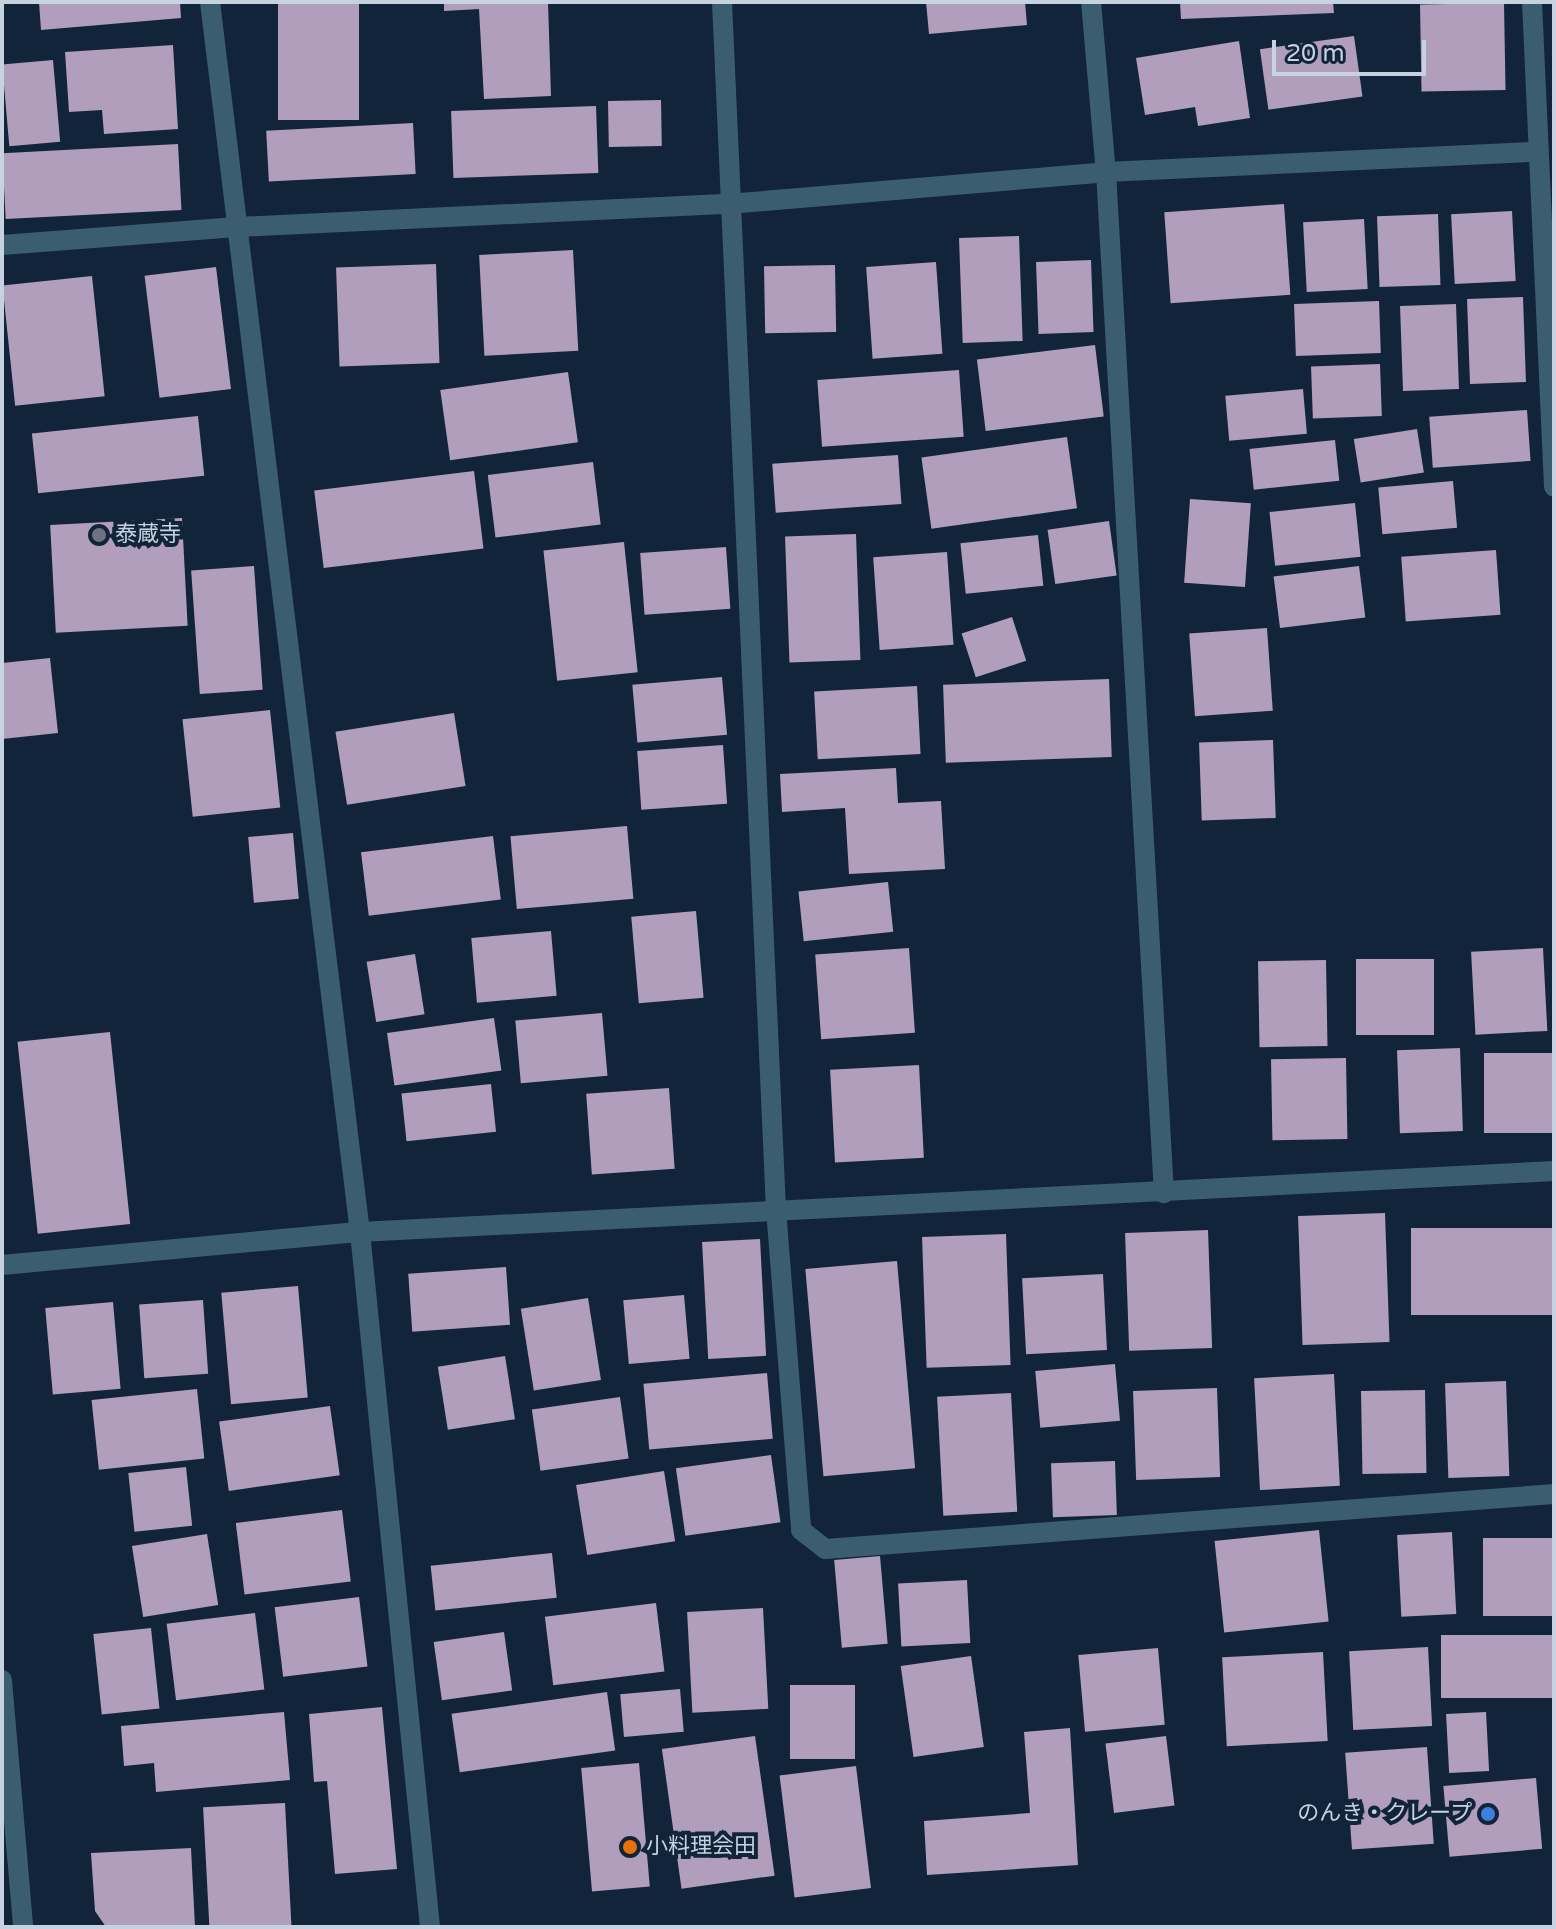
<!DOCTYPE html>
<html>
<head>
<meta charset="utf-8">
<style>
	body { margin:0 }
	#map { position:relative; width:1556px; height:1929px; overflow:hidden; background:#122439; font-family:"Varela Round","Noto Sans JP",sans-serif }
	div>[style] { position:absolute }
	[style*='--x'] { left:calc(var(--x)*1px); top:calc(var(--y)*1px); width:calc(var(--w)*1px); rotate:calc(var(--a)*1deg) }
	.building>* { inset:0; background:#b09ebc; transform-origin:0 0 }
	.minor>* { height:20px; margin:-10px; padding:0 10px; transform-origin:10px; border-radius:10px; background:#3a5d70 }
	.dots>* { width:22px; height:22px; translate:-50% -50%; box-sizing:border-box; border:4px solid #122439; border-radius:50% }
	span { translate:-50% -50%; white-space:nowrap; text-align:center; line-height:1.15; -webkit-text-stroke:8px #122439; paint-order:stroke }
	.poi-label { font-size:22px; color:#c7d2e1 }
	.left { translate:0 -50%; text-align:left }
	.right { translate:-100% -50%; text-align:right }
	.frame { position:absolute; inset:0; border:4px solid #c7d2e1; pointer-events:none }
	.scale { position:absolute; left:1272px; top:40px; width:154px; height:36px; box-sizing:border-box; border:4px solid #c7d2e1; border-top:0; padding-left:10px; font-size:24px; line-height:28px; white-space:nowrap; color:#c7d2e1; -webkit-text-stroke:6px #122439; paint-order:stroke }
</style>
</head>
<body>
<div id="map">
	<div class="building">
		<div style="clip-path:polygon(39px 2px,180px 2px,181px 18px,41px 30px)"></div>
		<div style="left:278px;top:2px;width:81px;height:118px"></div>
		<div style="clip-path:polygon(444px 2px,548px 2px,551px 96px,484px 99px,479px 9px,444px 11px)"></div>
		<div style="clip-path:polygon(926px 2px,1025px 2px,1027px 25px,929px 34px)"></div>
		<div style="clip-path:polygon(1180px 2px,1333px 2px,1334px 13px,1181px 19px)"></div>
		<div style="left:1504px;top:3px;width:87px;height:84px;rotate:89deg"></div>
		<div style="left:1354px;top:36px;width:61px;height:95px;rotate:82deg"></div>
		<div style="clip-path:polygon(1239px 41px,1250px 118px,1198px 126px,1195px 107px,1145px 115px,1136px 58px)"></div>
		<div style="clip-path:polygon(173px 45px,178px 129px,104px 134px,102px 110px,69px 112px,65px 52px)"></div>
		<div style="left:53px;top:60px;width:82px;height:51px;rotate:85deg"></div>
		<div style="left:661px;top:100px;width:46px;height:53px;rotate:89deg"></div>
		<div style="left:596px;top:106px;width:67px;height:145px;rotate:88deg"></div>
		<div style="left:413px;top:123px;width:51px;height:147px;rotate:87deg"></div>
		<div style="left:178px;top:144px;width:66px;height:176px;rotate:87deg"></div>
		<div style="left:1284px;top:204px;width:91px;height:120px;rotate:86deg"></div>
		<div style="left:1512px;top:211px;width:70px;height:61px;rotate:87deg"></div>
		<div style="left:1438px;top:214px;width:71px;height:61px;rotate:88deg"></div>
		<div style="left:1364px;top:219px;width:70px;height:61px;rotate:87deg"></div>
		<div style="left:1019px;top:236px;width:105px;height:60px;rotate:88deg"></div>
		<div style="left:573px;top:250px;width:101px;height:94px;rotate:87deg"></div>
		<div style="left:1091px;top:260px;width:72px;height:55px;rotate:88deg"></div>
		<div style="left:936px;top:262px;width:92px;height:70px;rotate:86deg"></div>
		<div style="left:436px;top:264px;width:99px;height:100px;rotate:88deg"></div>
		<div style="left:835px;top:265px;width:67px;height:71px;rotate:89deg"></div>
		<div style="left:216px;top:267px;width:123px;height:72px;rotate:83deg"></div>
		<div style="left:92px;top:276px;width:121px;height:90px;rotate:84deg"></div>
		<div style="left:1523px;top:297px;width:85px;height:56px;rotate:88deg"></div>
		<div style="left:1379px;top:301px;width:52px;height:85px;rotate:88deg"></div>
		<div style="left:1456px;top:304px;width:85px;height:56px;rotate:88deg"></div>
		<div style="left:1095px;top:345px;width:72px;height:119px;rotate:83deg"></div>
		<div style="left:1380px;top:364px;width:52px;height:69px;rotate:88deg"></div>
		<div style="left:959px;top:370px;width:67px;height:142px;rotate:86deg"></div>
		<div style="left:568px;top:372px;width:71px;height:129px;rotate:82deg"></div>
		<div style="left:1303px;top:389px;width:45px;height:78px;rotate:85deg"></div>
		<div style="left:1527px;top:410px;width:51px;height:98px;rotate:86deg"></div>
		<div style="left:198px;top:416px;width:60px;height:167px;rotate:84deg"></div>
		<div style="left:1417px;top:429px;width:44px;height:64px;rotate:81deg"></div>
		<div style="left:1067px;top:437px;width:72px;height:147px;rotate:82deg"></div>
		<div style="left:1335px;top:440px;width:41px;height:86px;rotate:84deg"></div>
		<div style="left:898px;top:455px;width:49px;height:126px;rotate:86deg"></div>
		<div style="left:593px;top:462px;width:63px;height:106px;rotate:83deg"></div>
		<div style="left:474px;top:471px;width:78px;height:161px;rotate:83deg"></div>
		<div style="left:1453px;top:481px;width:47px;height:75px;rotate:85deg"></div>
		<div style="left:1190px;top:499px;width:61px;height:84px;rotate:4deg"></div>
		<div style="left:1355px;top:503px;width:54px;height:86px;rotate:84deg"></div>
		<div style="left:182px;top:518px;width:108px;height:132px;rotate:87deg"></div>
		<div style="left:1109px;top:521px;width:55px;height:62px;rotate:82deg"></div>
		<div style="left:856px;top:534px;width:126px;height:71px;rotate:88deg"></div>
		<div style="left:1038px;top:535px;width:51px;height:78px;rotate:84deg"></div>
		<div style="left:624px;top:542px;width:131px;height:81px;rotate:84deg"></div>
		<div style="left:726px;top:547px;width:62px;height:86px;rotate:86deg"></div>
		<div style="left:1496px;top:550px;width:65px;height:95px;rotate:86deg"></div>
		<div style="left:947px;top:552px;width:93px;height:74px;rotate:86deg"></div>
		<div style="left:254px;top:566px;width:124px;height:63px;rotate:86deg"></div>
		<div style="left:1359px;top:566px;width:52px;height:86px;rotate:83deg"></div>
		<div style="left:1012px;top:617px;width:46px;height:53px;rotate:72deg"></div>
		<div style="left:1267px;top:628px;width:83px;height:78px;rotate:86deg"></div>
		<div style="clip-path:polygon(50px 658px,58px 733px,2px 739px,2px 663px)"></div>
		<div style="left:722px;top:677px;width:58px;height:90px;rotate:85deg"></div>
		<div style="left:1109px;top:679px;width:78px;height:166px;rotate:88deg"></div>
		<div style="left:917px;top:686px;width:68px;height:103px;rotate:87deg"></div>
		<div style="left:270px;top:710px;width:98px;height:88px;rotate:84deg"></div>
		<div style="left:454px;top:713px;width:74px;height:120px;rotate:81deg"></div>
		<div style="left:1273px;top:740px;width:78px;height:74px;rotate:88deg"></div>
		<div style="left:723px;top:745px;width:59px;height:86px;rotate:86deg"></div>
		<div style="clip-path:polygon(896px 768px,898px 803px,941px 801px,945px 869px,849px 874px,845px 808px,782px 812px,780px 774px)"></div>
		<div style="left:627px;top:826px;width:73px;height:117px;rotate:85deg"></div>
		<div style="left:293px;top:833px;width:66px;height:45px;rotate:85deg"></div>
		<div style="left:493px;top:836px;width:64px;height:133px;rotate:83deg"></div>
		<div style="left:888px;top:882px;width:50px;height:90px;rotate:84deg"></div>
		<div style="left:696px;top:911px;width:87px;height:65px;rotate:85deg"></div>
		<div style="left:551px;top:931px;width:65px;height:80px;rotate:85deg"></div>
		<div style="left:909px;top:948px;width:85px;height:94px;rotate:86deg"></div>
		<div style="left:1543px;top:948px;width:83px;height:72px;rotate:87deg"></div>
		<div style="left:415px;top:954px;width:61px;height:49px;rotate:81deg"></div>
		<div style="left:1356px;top:959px;width:78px;height:76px"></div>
		<div style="left:1326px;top:960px;width:86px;height:68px;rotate:89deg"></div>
		<div style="left:602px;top:1013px;width:63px;height:87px;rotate:85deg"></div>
		<div style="left:494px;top:1018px;width:53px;height:108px;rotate:82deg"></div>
		<div style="left:110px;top:1032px;width:193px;height:93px;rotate:84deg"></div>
		<div style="left:1460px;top:1048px;width:83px;height:63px;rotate:88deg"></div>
		<div style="left:1554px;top:1053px;width:80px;height:70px;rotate:90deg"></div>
		<div style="left:1346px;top:1058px;width:81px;height:75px;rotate:89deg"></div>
		<div style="left:919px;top:1065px;width:93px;height:89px;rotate:87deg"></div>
		<div style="left:491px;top:1084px;width:48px;height:90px;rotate:84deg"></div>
		<div style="left:669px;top:1088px;width:81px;height:83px;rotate:86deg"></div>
		<div style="left:1385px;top:1213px;width:129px;height:87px;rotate:88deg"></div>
		<div style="left:1554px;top:1228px;width:87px;height:143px;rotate:90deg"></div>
		<div style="left:1208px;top:1230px;width:118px;height:83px;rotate:88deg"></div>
		<div style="left:1006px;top:1234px;width:131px;height:84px;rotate:88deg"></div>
		<div style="left:760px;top:1239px;width:117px;height:58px;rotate:87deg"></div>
		<div style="left:897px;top:1261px;width:208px;height:92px;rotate:85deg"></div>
		<div style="left:506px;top:1267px;width:58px;height:98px;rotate:86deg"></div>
		<div style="left:1103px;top:1274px;width:76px;height:81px;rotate:87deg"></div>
		<div style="left:298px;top:1286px;width:112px;height:77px;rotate:85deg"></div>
		<div style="left:684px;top:1295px;width:64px;height:61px;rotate:85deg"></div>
		<div style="left:588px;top:1298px;width:83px;height:68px;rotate:81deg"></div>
		<div style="left:203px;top:1300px;width:74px;height:64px;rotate:86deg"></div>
		<div style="left:113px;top:1302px;width:87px;height:68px;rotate:85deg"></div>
		<div style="left:505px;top:1356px;width:64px;height:68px;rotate:81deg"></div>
		<div style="left:1115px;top:1364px;width:57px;height:80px;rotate:85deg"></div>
		<div style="left:767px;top:1373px;width:66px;height:124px;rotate:85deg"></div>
		<div style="left:1334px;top:1374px;width:112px;height:80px;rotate:87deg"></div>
		<div style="left:1506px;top:1381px;width:95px;height:61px;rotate:88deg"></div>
		<div style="left:1217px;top:1388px;width:89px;height:84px;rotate:88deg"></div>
		<div style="left:197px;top:1389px;width:70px;height:106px;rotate:84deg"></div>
		<div style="left:1425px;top:1390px;width:83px;height:64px;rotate:89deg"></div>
		<div style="left:1011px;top:1393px;width:119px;height:74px;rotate:87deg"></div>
		<div style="left:620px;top:1397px;width:62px;height:89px;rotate:82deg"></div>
		<div style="left:330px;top:1406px;width:70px;height:112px;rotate:82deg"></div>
		<div style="left:771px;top:1455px;width:68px;height:96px;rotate:82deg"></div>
		<div style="left:1115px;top:1461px;width:54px;height:64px;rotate:88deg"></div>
		<div style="left:186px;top:1467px;width:59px;height:58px;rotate:84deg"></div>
		<div style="left:664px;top:1471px;width:71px;height:89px;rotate:81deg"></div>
		<div style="left:342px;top:1510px;width:72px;height:107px;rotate:83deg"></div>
		<div style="left:1319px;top:1530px;width:92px;height:105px;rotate:84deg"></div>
		<div style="left:1452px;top:1532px;width:82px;height:55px;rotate:87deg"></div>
		<div style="left:207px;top:1534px;width:72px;height:76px;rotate:81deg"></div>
		<div style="left:1554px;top:1538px;width:78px;height:71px;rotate:90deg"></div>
		<div style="left:552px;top:1553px;width:45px;height:122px;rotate:84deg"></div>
		<div style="left:880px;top:1556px;width:88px;height:46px;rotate:85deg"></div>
		<div style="left:967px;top:1580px;width:63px;height:69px;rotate:87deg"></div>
		<div style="left:359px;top:1597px;width:70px;height:85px;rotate:83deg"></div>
		<div style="left:656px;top:1603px;width:69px;height:112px;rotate:83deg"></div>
		<div style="left:763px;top:1608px;width:101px;height:76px;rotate:87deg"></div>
		<div style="left:255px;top:1613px;width:77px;height:89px;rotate:83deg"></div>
		<div style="left:151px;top:1628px;width:81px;height:58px;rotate:84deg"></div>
		<div style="left:504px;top:1632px;width:59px;height:71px;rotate:82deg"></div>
		<div style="left:1554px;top:1635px;width:63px;height:113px;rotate:90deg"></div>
		<div style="left:1428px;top:1647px;width:79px;height:79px;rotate:87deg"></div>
		<div style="left:1158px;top:1648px;width:77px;height:80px;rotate:85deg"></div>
		<div style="left:1323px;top:1652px;width:89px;height:101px;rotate:87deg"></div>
		<div style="left:971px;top:1656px;width:92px;height:71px;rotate:82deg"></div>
		<div style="left:790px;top:1685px;width:65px;height:74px"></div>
		<div style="left:680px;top:1689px;width:43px;height:60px;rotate:85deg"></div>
		<div style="left:607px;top:1692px;width:59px;height:157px;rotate:82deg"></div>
		<div style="clip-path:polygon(382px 1707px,397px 1869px,335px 1874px,327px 1781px,314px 1782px,309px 1714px)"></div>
		<div style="clip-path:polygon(284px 1712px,290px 1780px,156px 1792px,154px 1763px,124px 1766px,121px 1726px)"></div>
		<div style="left:1486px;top:1712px;width:59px;height:40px;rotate:87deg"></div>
		<div style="clip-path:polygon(1070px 1728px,1078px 1865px,927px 1875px,924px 1821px,1030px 1813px,1024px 1732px)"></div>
		<div style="left:755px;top:1736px;width:141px;height:94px;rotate:82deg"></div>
		<div style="left:1166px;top:1736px;width:70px;height:61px;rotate:83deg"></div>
		<div style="left:1427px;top:1747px;width:97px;height:82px;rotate:86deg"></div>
		<div style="left:639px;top:1763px;width:124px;height:58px;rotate:85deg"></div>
		<div style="left:856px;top:1766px;width:123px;height:77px;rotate:83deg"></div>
		<div style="left:1536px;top:1778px;width:71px;height:93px;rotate:85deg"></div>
		<div style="left:285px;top:1803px;width:124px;height:82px;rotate:87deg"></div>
		<div style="clip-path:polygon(191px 1848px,195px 1927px,106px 1927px,95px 1911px,91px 1853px)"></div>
	</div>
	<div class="minor">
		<div style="--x:210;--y:2;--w:1239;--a:83.05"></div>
		<div style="--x:360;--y:1232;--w:699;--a:84.25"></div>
		<div style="--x:722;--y:2;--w:1208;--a:87.44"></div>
		<div style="--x:776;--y:1209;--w:322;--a:85.5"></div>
		<div style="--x:801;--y:1530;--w:31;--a:38"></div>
		<div style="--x:825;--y:1549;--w:731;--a:-4.31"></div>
		<div style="--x:1091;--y:2;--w:171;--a:85"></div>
		<div style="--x:1106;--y:172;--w:1023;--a:86.75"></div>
		<div style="--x:1532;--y:2;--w:485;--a:87.4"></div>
		<div style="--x:2;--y:245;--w:235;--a:-4.4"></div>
		<div style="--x:236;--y:227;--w:493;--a:-2.7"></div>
		<div style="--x:728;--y:204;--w:379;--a:-4.8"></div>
		<div style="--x:1106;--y:172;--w:430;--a:-2.7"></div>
		<div style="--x:2;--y:1265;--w:360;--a:-5.3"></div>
		<div style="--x:360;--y:1232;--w:1196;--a:-2.92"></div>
		<div style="--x:2;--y:1680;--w:248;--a:85.1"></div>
	</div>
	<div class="dots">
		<div style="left:99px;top:535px;background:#6b7280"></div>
		<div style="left:1488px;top:1814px;background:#3f7fe0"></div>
		<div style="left:630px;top:1847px;background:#e8710a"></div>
	</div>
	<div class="poi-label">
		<span class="left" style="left:115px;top:535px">泰蔵寺</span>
		<span class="right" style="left:1472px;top:1814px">のんき・クレープ</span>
		<span class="left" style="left:646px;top:1847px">小料理会田</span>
	</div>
	<div class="frame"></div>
	<div class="scale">20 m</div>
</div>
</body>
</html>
